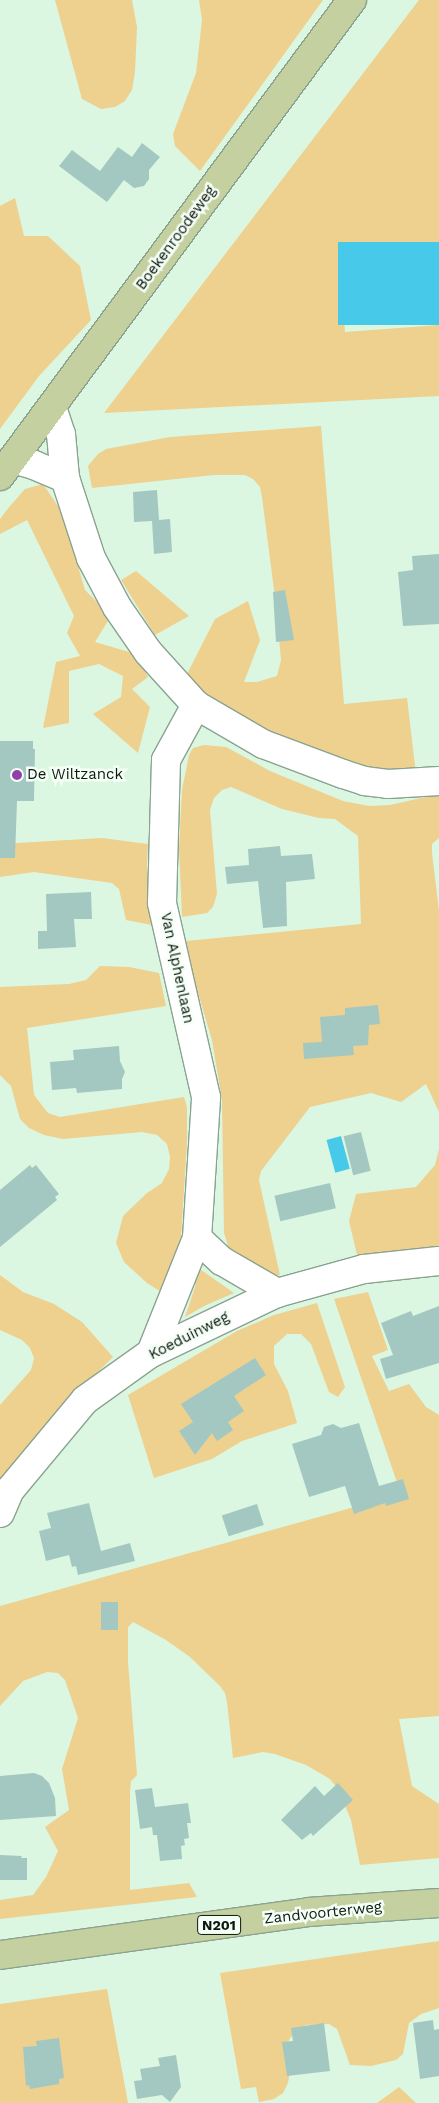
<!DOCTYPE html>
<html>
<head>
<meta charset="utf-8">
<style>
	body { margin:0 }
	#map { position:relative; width:439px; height:2103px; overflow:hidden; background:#dbf7e1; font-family:"Work Sans",sans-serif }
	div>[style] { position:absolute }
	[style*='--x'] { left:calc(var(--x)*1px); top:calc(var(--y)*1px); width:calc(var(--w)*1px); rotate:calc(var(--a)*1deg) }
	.green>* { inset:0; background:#eed08f }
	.water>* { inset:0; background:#47c9ea; transform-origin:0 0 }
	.building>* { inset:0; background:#a3c8c2; transform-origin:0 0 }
	.roads { filter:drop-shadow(1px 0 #8aa38f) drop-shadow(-1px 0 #8aa38f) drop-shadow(0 1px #8aa38f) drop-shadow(0 -1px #8aa38f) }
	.minor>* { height:28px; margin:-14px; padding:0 14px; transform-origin:14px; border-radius:14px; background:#fff }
	.major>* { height:28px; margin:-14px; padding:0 14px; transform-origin:14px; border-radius:14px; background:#c5d0a0 }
	.dots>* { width:14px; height:14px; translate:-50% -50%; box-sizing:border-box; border:2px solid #f4fff6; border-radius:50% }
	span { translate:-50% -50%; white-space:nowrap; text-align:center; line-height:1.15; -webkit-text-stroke:5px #f4fff6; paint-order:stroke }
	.shield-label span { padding:1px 4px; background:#f4fff6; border:1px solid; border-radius:4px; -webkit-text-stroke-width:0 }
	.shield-label { font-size:14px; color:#0e1710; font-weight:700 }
	.street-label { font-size:15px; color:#0e1710 }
	.poi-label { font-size:15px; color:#0e1710 }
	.left { translate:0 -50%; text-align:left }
</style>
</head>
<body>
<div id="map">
	<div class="green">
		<div style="clip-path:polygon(55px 0,132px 0,137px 27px,135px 72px,132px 90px,125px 101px,115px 107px,101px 109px,82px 99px)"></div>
		<div style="clip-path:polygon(199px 0,323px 0,200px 171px,175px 146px,173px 134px,196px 73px,202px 20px)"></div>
		<div style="clip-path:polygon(419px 0,439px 0,439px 242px,339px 250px,345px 332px,439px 325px,439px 396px,104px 413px)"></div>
		<div style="clip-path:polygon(15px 198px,24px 236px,48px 236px,80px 266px,91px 320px,39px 376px,0 429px,0 206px)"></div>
		<div style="clip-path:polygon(321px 426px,344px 704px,407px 698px,416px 774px,367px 771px,253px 729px,224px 711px,186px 676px,215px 619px,248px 601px,260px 640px,244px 682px,257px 682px,277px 676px,281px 660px,276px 605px,262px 497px,260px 487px,253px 479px,245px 475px,214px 475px,92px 488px,88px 466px,98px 454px,106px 449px,170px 437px)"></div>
		<div style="clip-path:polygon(43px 484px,62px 512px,85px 590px,111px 616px,95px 642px,136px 654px,148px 677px,132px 689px,150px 707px,138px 753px,93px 714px,121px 697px,123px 676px,99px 664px,69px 671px,69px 723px,43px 728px,56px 662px,80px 656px,67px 633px,74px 616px,27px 520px,0 534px,0 519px,10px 506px,25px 489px)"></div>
		<div style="clip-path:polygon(136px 571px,189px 616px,155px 635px,121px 580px)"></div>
		<div style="clip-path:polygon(204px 745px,226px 747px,270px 771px,343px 801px,369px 806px,390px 805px,439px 794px,439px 838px,432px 844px,432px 853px,439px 911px,439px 1112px,426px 1084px,401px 1102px,371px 1093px,310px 1107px,261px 1171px,259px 1180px,280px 1275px,270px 1275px,230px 1252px,224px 1233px,222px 1100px,212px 1040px,190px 966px,186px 941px,361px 924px,358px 836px,335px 819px,319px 818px,282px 809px,231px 787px,222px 790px,214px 798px,210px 810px,217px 894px,213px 907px,207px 913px,182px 917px,179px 848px,182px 790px,189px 755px,193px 748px)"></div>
		<div style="clip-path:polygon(102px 838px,148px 844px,147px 865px,152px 925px,126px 920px,119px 889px,112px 883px,34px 872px,0 877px,0 844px)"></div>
		<div style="clip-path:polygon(100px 966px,129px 967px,159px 973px,166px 1006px,27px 1028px,34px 1095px,48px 1113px,60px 1117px,184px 1097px,187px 1107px,187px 1143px,180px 1252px,161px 1292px,147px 1283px,124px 1262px,116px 1243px,123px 1216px,147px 1193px,162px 1183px,169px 1169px,170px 1157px,167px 1144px,157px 1135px,142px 1132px,63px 1139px,44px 1135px,29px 1128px,20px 1119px,11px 1086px,0 1075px,0 987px,69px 984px,86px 980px)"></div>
		<div style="clip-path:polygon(439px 1149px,439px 1249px,358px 1259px,349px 1221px,356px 1194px,416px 1187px,435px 1165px)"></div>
		<div style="clip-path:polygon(197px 1267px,234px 1293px,204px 1306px,185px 1317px,195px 1287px)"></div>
		<div style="clip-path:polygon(0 1275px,23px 1292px,54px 1304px,82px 1322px,113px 1357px,85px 1385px,0 1497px,0 1405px,31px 1370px,34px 1358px,30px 1348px,22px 1340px,0 1330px)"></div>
		<div style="clip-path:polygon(368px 1292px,388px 1350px,372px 1356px,389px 1391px,409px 1384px,426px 1407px,439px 1415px,439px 1716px,399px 1719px,412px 1786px,439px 1804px,439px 1858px,360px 1865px,351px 1820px,338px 1789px,330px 1779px,306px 1765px,275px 1754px,263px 1752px,233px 1758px,227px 1702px,225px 1693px,220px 1686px,190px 1657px,166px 1640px,133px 1622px,128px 1627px,128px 1662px,137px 1775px,131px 1781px,130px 1792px,130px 1890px,189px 1883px,197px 1897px,0 1919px,0 1900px,33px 1895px,46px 1877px,58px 1851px,45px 1827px,69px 1810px,62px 1769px,78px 1718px,65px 1680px,58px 1673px,47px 1672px,23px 1681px,0 1706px,0 1606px,401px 1494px,334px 1299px)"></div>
		<div style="clip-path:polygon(317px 1303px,345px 1387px,338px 1397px,329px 1392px,311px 1344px,301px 1334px,287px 1334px,274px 1346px,274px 1364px,288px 1391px,297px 1423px,242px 1441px,212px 1459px,154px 1478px,128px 1395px,237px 1331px,274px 1315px)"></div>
		<div style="clip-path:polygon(439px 1941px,439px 2008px,421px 2014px,409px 2023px,403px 2054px,396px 2060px,371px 2066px,350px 2065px,337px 2029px,329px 2024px,306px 2025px,290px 2038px,287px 2045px,290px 2071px,288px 2083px,283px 2093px,274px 2099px,259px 2102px,256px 2087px,241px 2089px,220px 1973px)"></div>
		<div style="clip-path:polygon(107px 1989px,128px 2103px,0 2103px,0 2004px)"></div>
		<div style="clip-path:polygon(399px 2087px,416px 2103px,377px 2103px)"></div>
	</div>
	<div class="water">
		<div style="left:439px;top:242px;width:83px;height:101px;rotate:90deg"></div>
		<div style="left:341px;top:1136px;width:34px;height:15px;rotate:75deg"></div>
	</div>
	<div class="building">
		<div style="clip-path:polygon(142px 143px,160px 157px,149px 170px,149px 179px,144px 186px,134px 188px,124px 180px,107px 202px,59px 166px,72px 150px,100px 171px,118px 147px,132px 157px)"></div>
		<div style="clip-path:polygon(157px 490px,159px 520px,170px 519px,172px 552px,154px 554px,152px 521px,134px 522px,133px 492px)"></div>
		<div style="clip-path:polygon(439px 554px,439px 624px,403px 626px,398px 572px,413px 570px,412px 556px)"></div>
		<div style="clip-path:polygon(285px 590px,294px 640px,276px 642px,273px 592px)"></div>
		<div style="clip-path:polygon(0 741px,33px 741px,33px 749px,35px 749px,34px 801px,17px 801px,15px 858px,0 858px)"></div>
		<div style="clip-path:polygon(280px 846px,281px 856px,312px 854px,315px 879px,286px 882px,287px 926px,263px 928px,258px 881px,227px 884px,225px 867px,249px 865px,248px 849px)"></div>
		<div style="clip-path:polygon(91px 892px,92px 919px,74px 919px,76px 947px,38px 949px,38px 931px,47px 931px,46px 894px)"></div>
		<div style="clip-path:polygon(378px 1005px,380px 1024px,369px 1025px,368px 1045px,353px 1046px,354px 1055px,304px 1059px,303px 1043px,322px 1042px,320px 1017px,345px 1015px,345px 1008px)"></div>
		<div style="clip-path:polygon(119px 1046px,120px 1061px,125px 1072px,122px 1079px,122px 1089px,77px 1093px,76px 1088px,52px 1090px,50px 1062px,74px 1060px,73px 1050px)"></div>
		<div style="left:361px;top:1132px;width:40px;height:18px;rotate:76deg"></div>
		<div style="clip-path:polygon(30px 1165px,32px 1168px,36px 1165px,59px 1194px,55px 1197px,57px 1200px,0 1247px,0 1190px)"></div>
		<div style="left:330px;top:1183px;width:26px;height:57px;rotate:77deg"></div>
		<div style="clip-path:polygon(439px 1306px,439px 1363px,386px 1379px,380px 1359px,393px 1355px,381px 1323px,411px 1311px,413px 1316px)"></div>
		<div style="clip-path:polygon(255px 1358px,266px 1375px,234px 1396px,244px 1411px,228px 1422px,233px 1430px,217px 1441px,212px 1433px,195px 1455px,179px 1431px,193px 1422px,181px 1404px)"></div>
		<div style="clip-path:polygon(359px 1423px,379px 1486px,403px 1479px,409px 1499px,386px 1506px,385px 1503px,354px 1514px,345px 1486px,309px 1497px,292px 1444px,321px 1435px,324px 1427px,333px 1424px,341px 1428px)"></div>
		<div style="clip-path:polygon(89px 1503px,101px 1551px,130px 1543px,135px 1561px,78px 1575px,76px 1566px,72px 1567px,69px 1555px,46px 1561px,39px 1531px,51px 1528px,47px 1513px)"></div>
		<div style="left:257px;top:1504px;width:22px;height:37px;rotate:72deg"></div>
		<div style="left:101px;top:1602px;width:17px;height:28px"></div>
		<div style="clip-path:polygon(34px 1773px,42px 1776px,49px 1783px,55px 1798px,56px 1816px,0 1820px,0 1776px)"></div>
		<div style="clip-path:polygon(338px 1783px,353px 1800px,313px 1836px,311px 1833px,302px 1840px,281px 1820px,315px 1786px,324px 1796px)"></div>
		<div style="clip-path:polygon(152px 1788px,155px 1807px,188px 1803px,191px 1823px,187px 1823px,189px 1838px,184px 1839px,185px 1845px,181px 1846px,182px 1859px,160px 1861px,157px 1835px,153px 1835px,152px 1827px,140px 1829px,135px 1790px)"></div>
		<div style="clip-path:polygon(0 1855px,22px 1856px,21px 1858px,27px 1858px,27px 1880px,0 1880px)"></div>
		<div style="clip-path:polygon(433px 2020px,434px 2030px,439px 2029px,439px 2076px,420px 2079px,413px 2023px)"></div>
		<div style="clip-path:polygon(324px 2023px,330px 2071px,287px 2076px,282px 2042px,293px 2041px,291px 2028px)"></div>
		<div style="clip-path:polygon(59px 2038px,64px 2078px,59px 2079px,59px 2084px,30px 2089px,29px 2085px,26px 2086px,23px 2047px,37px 2046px,36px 2041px)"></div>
		<div style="clip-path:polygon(176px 2055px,181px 2087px,170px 2102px,162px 2095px,137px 2099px,134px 2081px,142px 2080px,140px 2069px,160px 2066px,158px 2058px)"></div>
	</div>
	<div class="roads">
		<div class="minor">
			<div style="--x:52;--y:407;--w:28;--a:72"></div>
			<div style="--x:61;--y:434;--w:44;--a:84.8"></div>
			<div style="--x:13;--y:459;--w:22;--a:16"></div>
			<div style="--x:34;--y:465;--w:34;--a:23"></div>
			<div style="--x:65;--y:478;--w:84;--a:72"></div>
			<div style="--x:91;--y:558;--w:55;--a:62"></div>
			<div style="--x:117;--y:607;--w:55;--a:55.4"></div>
			<div style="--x:148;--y:652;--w:72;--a:47.8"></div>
			<div style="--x:196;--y:705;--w:78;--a:30.2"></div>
			<div style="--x:263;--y:744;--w:85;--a:20.6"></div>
			<div style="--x:343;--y:774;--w:22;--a:18"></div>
			<div style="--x:364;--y:781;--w:24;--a:7"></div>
			<div style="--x:388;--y:784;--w:51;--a:-3.4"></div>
			<div style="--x:197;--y:1238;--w:34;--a:43"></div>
			<div style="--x:222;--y:1261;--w:64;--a:30.2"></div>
			<div style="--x:151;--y:1353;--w:124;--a:-68.2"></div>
			<div style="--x:197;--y:1238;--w:141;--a:-86.3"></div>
			<div style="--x:206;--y:1097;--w:199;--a:-102.8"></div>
			<div style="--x:162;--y:903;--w:143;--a:-88.4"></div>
			<div style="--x:166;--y:760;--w:63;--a:-61.4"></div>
			<div style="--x:0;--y:1513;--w:25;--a:-67"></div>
			<div style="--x:10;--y:1490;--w:117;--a:-50.2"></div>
			<div style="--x:85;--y:1400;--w:81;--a:-35.5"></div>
			<div style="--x:151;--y:1353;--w:140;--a:-25.5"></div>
			<div style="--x:277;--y:1293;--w:90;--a:-15.4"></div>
			<div style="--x:364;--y:1269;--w:75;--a:-6.1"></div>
		</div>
		<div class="major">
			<div style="--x:0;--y:476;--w:592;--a:-53.52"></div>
			<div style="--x:0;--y:1955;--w:311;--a:-7.9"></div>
			<div style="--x:308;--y:1912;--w:131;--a:-3.9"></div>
		</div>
	</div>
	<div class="dots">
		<div style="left:17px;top:775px;background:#923eac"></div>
	</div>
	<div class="shield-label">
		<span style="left:219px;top:1925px">N201</span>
	</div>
	<div class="street-label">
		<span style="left:176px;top:238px;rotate:-54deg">Boekenroodeweg</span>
		<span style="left:177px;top:968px;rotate:78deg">Van Alphenlaan</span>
		<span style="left:189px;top:1336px;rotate:-27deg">Koeduinweg</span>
		<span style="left:323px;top:1913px;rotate:-6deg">Zandvoorterweg</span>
	</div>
	<div class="poi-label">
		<span class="left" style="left:27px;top:775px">De Wiltzanck</span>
	</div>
</div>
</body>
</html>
